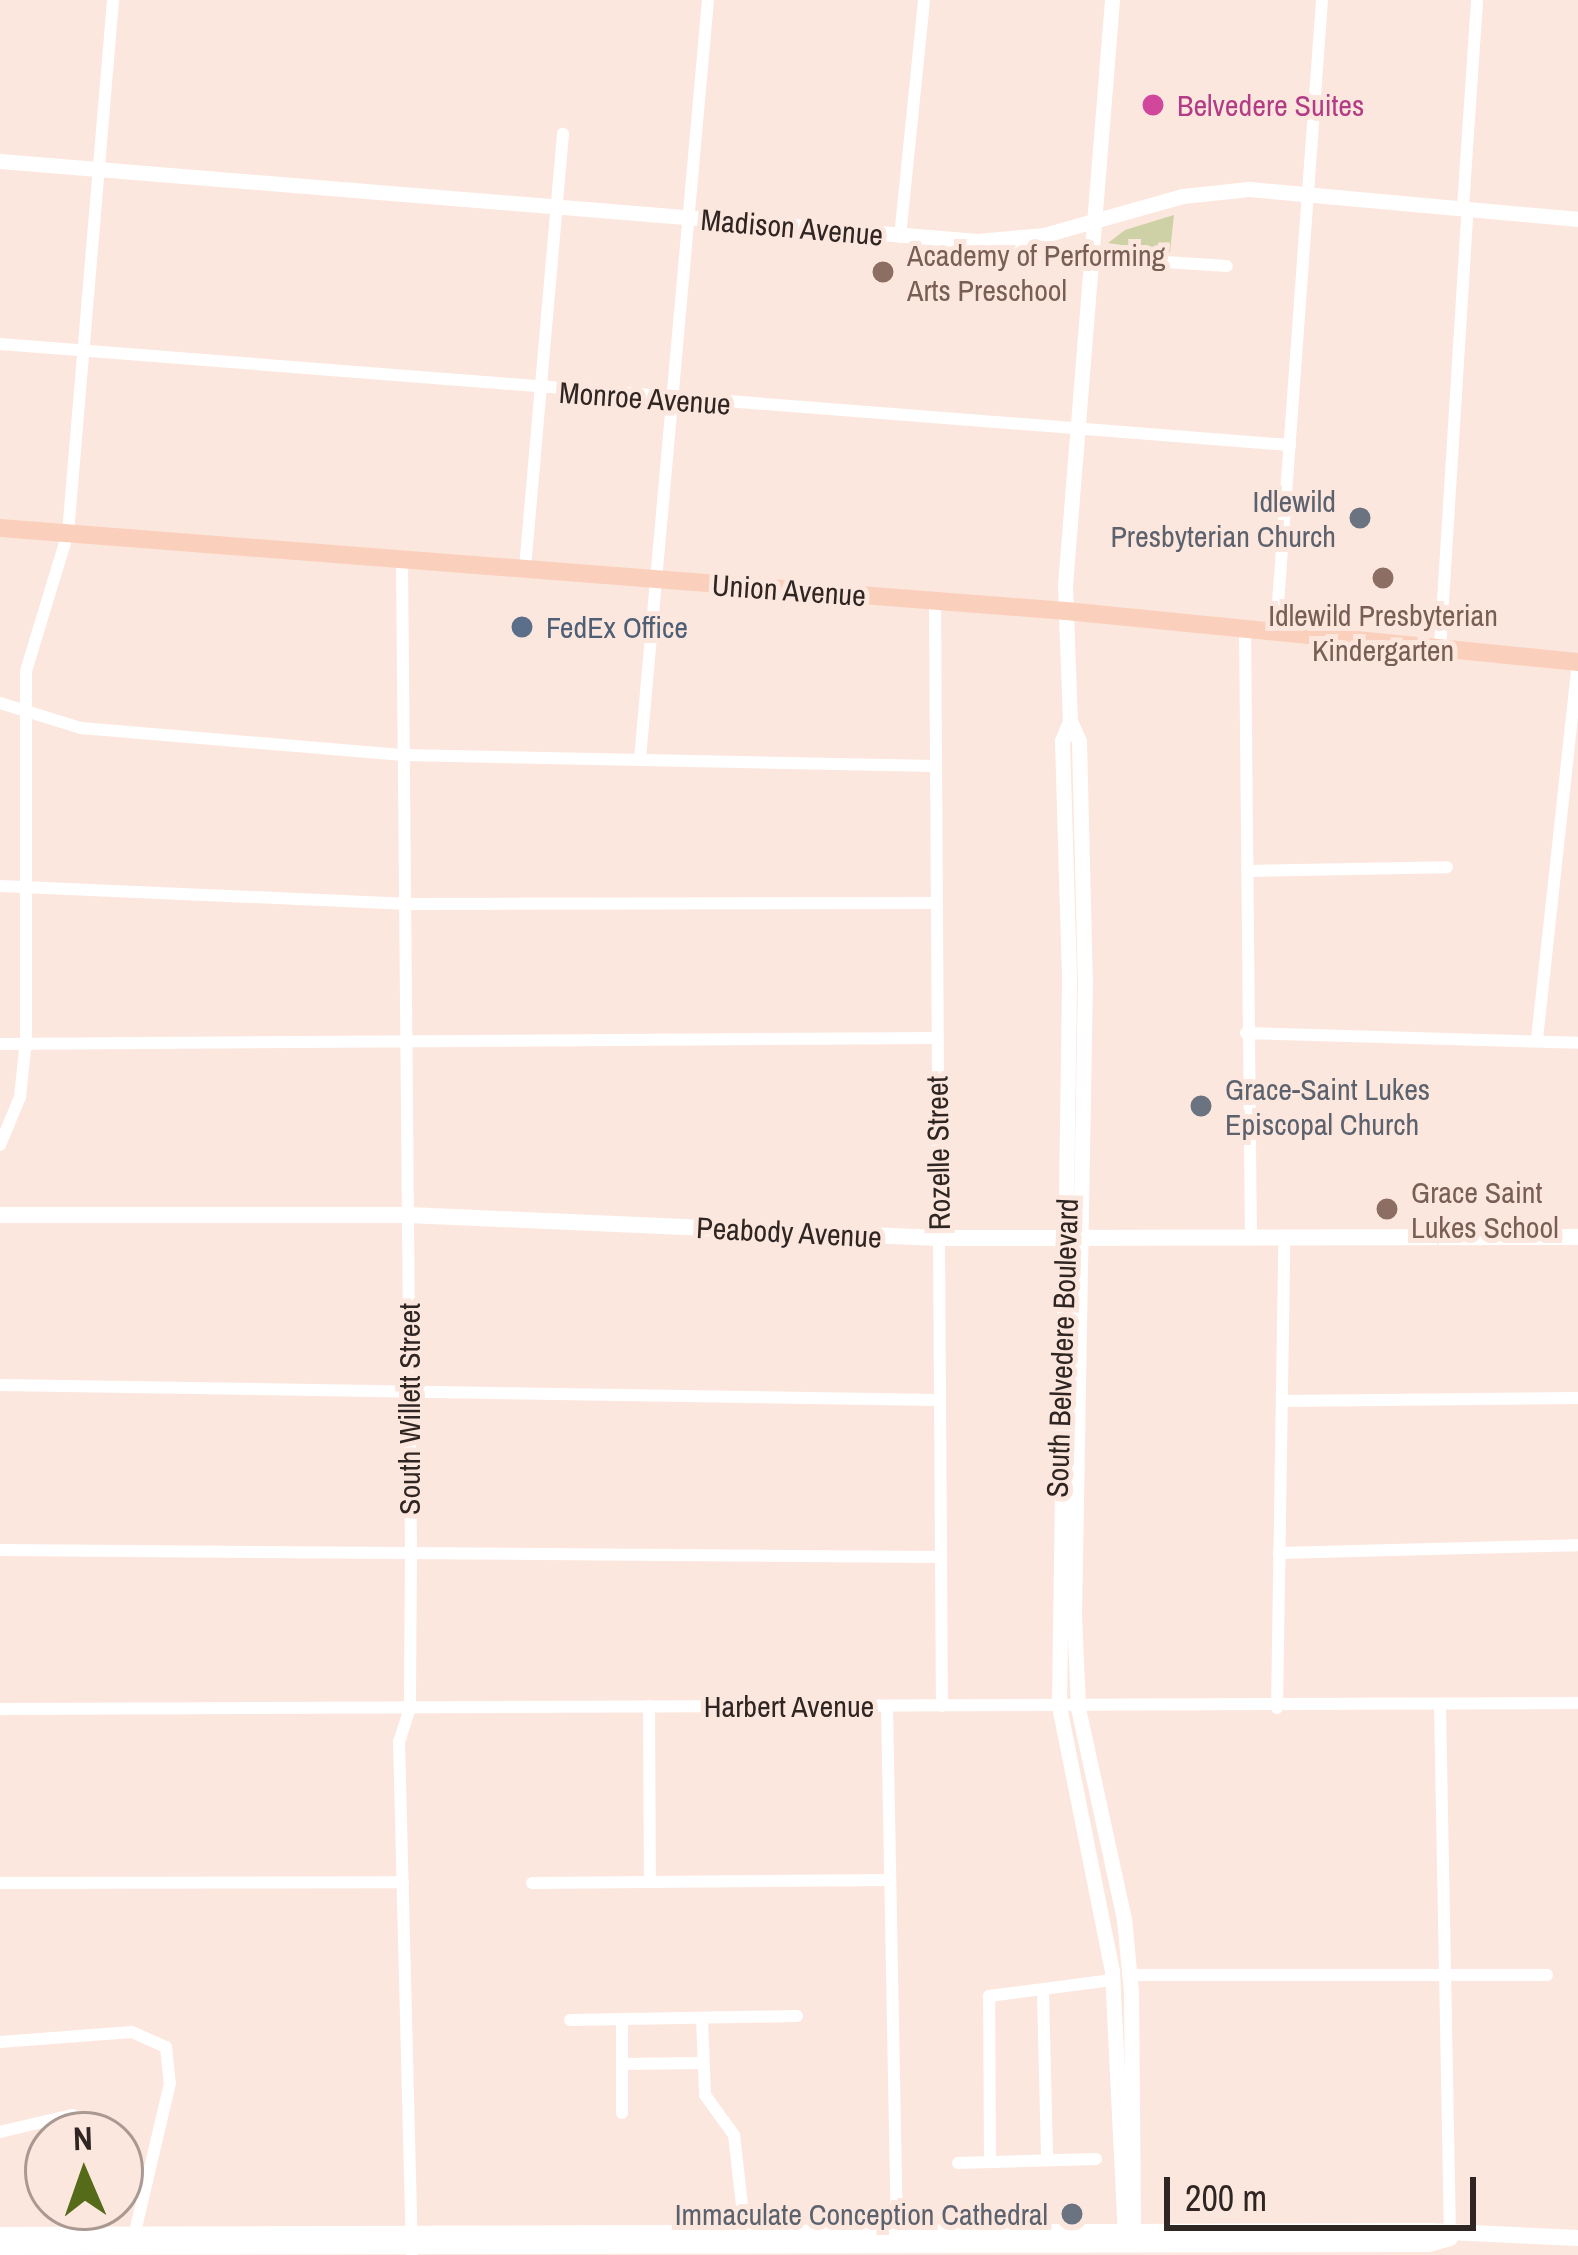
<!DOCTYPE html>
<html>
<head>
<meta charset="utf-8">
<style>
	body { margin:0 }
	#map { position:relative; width:1578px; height:2255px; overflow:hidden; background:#fce7de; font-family:"Archivo Narrow",sans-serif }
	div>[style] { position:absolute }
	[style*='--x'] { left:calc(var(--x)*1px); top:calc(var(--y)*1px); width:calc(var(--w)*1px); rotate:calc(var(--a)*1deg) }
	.green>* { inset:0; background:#cdd1a5 }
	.minor>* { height:12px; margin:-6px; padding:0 6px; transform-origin:6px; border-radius:6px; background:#fff }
	.tertiary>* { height:15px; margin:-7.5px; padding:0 7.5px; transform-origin:7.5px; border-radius:7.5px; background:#fff }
	.secondary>* { height:16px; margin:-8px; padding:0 8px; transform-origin:8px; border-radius:8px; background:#fff }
	.primary>* { height:18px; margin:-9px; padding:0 9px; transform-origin:9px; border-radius:9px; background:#fad0bd }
	.dots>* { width:33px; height:33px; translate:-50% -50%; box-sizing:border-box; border:6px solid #fce7de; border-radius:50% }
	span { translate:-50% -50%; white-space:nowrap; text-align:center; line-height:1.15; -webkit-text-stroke:10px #fce7de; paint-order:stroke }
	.hotel-label { font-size:30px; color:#b23c85 }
	.left { translate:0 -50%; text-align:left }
	.street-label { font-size:30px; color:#2f2522 }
	.education-label { font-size:30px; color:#785e54 }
	.worship-label { font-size:30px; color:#5b616d }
	.right { translate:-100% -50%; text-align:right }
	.service-label { font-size:30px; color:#4e5e75 }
	.north { position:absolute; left:24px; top:2111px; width:120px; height:120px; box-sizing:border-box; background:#fce7de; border:3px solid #aa9993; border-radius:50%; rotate:358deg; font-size:33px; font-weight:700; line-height:48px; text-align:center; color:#2f2522 }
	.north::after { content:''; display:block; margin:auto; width:42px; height:54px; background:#556b1a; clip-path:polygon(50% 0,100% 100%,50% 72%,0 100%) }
	.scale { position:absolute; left:1164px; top:2177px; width:312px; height:54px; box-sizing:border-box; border:6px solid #2f2522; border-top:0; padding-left:15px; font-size:36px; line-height:42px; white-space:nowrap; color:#2f2522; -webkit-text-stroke:9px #fce7de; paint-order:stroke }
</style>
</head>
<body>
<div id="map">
	<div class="green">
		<div style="clip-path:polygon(1174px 215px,1170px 252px,1108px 243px,1125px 230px)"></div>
	</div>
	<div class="minor">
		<div style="--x:1463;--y:207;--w:207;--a:-86.1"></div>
		<div style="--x:900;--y:237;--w:238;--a:-84.2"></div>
		<div style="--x:1090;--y:257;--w:137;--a:3.8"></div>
		<div style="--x:0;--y:344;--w:1294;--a:4.48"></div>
		<div style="--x:402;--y:560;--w:991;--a:89.48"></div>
		<div style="--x:411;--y:1551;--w:157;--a:90.4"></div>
		<div style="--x:410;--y:1708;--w:35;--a:108"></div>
		<div style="--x:399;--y:1741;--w:514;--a:88.55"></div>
		<div style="--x:525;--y:568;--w:436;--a:-85"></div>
		<div style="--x:935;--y:601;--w:1105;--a:89.64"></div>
		<div style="--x:1245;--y:628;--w:611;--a:89.44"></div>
		<div style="--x:1276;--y:631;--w:633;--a:-85.83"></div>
		<div style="--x:1440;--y:648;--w:441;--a:-86.4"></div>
		<div style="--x:0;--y:703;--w:85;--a:17.2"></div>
		<div style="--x:81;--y:728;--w:324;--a:4.8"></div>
		<div style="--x:404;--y:755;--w:531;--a:1.19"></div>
		<div style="--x:640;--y:759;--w:762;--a:-84.88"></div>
		<div style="--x:1247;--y:871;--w:200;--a:-1.1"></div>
		<div style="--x:0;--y:886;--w:405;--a:2.5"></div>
		<div style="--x:405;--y:904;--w:531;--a:-0.11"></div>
		<div style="--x:1246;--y:1033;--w:332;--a:1.7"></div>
		<div style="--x:1537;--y:1039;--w:378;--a:-83.8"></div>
		<div style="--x:0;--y:1044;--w:936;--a:-0.37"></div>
		<div style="--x:0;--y:1145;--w:52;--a:-67.4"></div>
		<div style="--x:20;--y:1097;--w:57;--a:-84"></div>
		<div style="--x:26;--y:1040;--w:369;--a:-90"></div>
		<div style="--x:26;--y:671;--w:144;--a:-73.1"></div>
		<div style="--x:68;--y:533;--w:535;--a:-85.17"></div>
		<div style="--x:0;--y:1385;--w:938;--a:0.92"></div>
		<div style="--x:1282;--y:1401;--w:296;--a:-0.6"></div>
		<div style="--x:0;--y:1550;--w:941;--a:0.43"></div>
		<div style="--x:1279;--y:1553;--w:299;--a:-1.5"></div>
		<div style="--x:649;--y:1706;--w:175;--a:89.7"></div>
		<div style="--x:887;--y:1706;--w:532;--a:88.92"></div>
		<div style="--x:1440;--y:1706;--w:532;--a:88.92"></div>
		<div style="--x:1277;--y:1708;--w:468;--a:-89.1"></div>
		<div style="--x:0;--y:1709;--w:1578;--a:-0.22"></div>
		<div style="--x:0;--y:1883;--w:403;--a:-0.1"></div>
		<div style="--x:532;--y:1883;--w:358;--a:-0.5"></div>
		<div style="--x:1128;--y:1975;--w:419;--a:0"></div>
		<div style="--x:1043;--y:1992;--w:168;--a:88.6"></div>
		<div style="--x:702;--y:2019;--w:76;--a:87.7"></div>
		<div style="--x:705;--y:2095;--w:49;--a:54.1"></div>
		<div style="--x:734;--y:2135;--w:107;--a:83.5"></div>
		<div style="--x:570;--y:2020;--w:227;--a:-1"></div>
		<div style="--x:622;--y:2020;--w:93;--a:90"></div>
		<div style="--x:0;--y:2042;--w:132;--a:-4.3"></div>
		<div style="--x:132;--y:2032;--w:37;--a:24"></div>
		<div style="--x:166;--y:2047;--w:36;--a:84"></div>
		<div style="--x:170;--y:2083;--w:162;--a:103.2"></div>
		<div style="--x:622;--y:2064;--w:80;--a:-0.7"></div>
		<div style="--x:0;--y:2132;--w:74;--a:-13.3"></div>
		<div style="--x:72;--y:2115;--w:21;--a:17"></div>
		<div style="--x:990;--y:2162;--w:166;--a:-90.3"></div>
		<div style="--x:989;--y:1996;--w:124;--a:-7.4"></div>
		<div style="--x:958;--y:2163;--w:138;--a:-1.7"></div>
	</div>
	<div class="tertiary">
		<div style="--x:1112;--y:0;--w:588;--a:94.59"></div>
		<div style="--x:1065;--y:586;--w:135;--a:87.9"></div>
		<div style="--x:1070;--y:721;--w:22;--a:66"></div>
		<div style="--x:1079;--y:741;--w:239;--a:88.6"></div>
		<div style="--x:1085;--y:980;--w:634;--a:90.99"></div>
		<div style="--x:1074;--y:1614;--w:94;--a:87.6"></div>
		<div style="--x:1078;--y:1708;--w:216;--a:77.7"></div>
		<div style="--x:1124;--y:1919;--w:73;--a:84.5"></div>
		<div style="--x:1131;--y:1992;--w:250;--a:89.5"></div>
		<div style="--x:0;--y:161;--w:981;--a:4.68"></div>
		<div style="--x:978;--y:241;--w:66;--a:-5.2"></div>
		<div style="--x:1044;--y:235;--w:144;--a:-15.7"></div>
		<div style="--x:1183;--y:196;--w:66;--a:-6.1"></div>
		<div style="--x:1249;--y:189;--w:330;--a:5.2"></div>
		<div style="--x:993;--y:245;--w:98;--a:7.1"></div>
		<div style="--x:1070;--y:721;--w:22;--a:112"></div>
		<div style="--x:1062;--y:741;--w:240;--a:88.3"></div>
		<div style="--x:1069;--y:981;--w:725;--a:90.79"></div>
		<div style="--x:1059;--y:1706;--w:270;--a:78.7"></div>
		<div style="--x:1112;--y:1971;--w:267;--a:87.2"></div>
	</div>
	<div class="secondary">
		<div style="--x:0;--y:1215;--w:408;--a:0"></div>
		<div style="--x:408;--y:1215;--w:531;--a:2.48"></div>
		<div style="--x:939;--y:1238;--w:639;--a:-0.09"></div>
		<div style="--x:0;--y:2235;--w:1428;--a:-0.16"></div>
		<div style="--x:1428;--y:2231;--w:150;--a:2.7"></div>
		<div style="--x:0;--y:2247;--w:1429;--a:-0.12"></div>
		<div style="--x:1429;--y:2244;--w:22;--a:-16"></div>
	</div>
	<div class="primary">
		<div style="--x:0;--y:528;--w:1069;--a:4.45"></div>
		<div style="--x:1066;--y:611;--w:515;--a:5.69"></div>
	</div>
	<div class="dots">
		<div style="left:1153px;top:105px;background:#d1479c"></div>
		<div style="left:883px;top:272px;background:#8d6e63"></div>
		<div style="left:1360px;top:518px;background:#6b7280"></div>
		<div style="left:1383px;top:578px;background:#8d6e63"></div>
		<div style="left:522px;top:627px;background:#5c6f8a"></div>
		<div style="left:1201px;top:1106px;background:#6b7280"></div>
		<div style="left:1387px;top:1209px;background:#8d6e63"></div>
		<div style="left:1072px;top:2214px;background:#6b7280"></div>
	</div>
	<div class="hotel-label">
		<span class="left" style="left:1177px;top:105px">Belvedere Suites</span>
	</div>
	<div class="street-label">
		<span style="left:792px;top:227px;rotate:5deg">Madison Avenue</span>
		<span style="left:645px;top:398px;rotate:4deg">Monroe Avenue</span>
		<span style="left:789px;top:590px;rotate:4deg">Union Avenue</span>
		<span style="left:938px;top:1153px;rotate:-91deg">Rozelle Street</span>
		<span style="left:789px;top:1232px;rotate:3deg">Peabody Avenue</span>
		<span style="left:1062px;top:1348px;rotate:-88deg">South Belvedere Boulevard</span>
		<span style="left:409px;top:1409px;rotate:-90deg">South Willett Street</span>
		<span style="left:789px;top:1706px">Harbert Avenue</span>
	</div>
	<div class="education-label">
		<span class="left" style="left:907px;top:272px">Academy of Performing<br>Arts Preschool</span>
		<span style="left:1383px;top:632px">Idlewild Presbyterian<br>Kindergarten</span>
		<span class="left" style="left:1411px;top:1209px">Grace Saint<br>Lukes School</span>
	</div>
	<div class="worship-label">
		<span class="right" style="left:1336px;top:518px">Idlewild<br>Presbyterian Church</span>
		<span class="left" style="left:1225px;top:1106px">Grace-Saint Lukes<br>Episcopal Church</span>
		<span class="right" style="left:1048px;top:2214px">Immaculate Conception Cathedral</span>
	</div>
	<div class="service-label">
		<span class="left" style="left:546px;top:627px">FedEx Office</span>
	</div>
	<div class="north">N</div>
	<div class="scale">200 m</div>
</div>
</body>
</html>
